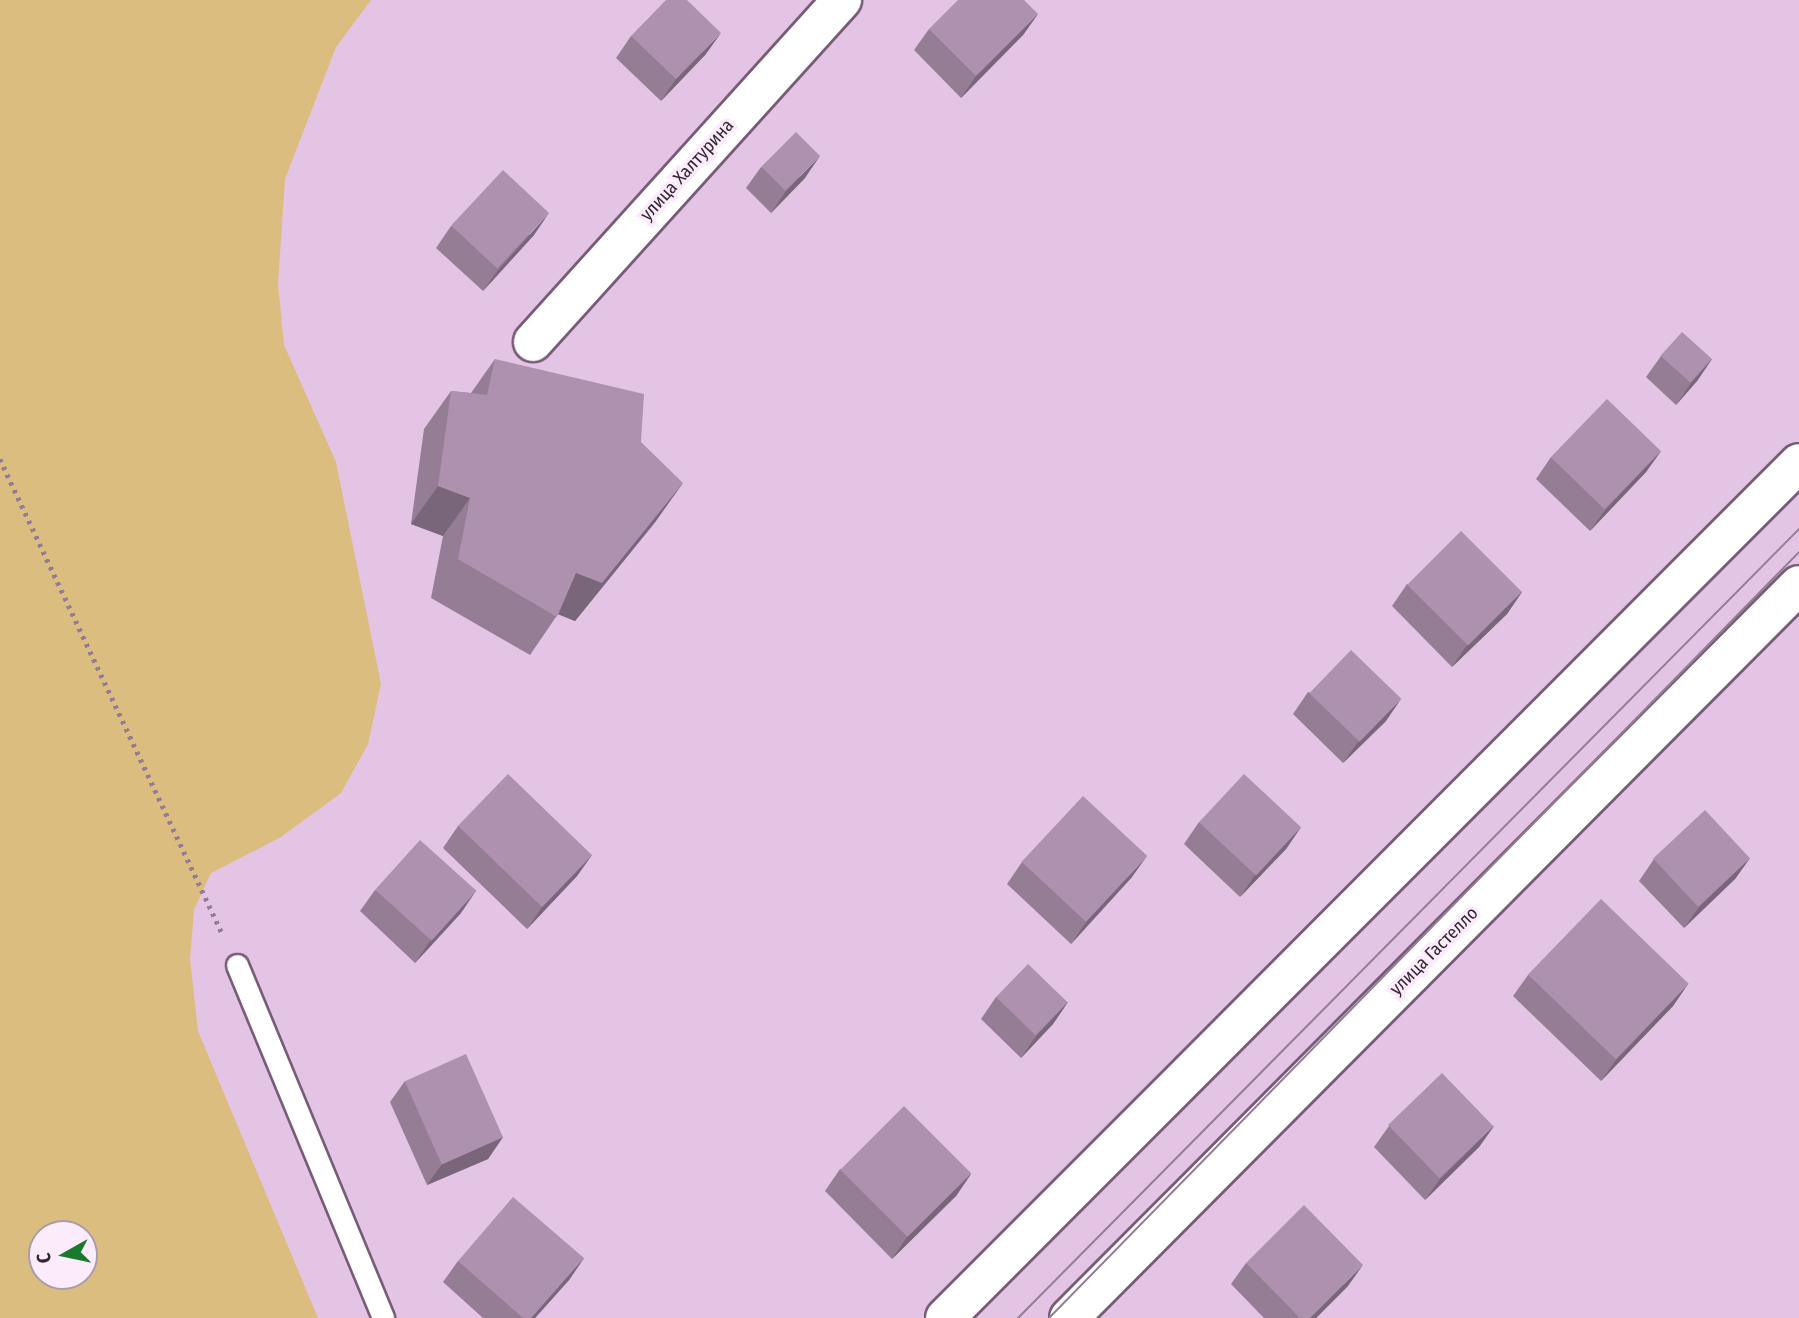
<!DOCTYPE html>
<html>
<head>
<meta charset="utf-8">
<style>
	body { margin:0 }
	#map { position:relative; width:1799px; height:1318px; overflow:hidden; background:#e4c4e4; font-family:"Fira Sans Condensed",sans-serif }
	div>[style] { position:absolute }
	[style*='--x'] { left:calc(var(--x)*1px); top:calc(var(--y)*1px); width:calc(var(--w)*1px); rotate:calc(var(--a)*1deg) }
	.green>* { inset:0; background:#dabd7f }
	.path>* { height:4.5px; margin-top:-2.25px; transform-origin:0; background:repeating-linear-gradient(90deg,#947d94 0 3.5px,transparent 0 8.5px) }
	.roads { filter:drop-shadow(2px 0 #775b77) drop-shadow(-2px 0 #775b77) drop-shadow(0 2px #775b77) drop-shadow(0 -2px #775b77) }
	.service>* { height:21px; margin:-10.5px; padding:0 10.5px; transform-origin:10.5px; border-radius:10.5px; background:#fff }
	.minor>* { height:38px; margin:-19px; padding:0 19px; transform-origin:19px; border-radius:19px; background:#fff }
	.tertiary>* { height:38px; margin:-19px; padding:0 19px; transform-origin:19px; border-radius:19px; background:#fff }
	.tram>* { height:2px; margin:-1px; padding:0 1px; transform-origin:1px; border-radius:1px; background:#947d94 }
	.wall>* { inset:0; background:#967d96 }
	.shaded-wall>* { inset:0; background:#7a667a }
	.building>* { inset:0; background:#ae91af; transform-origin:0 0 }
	span { translate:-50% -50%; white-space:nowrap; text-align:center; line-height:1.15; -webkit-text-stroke:7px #fbebfb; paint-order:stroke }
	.street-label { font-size:18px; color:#322632 }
	.north { position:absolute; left:28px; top:1220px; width:70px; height:70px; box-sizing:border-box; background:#fbebfb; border:2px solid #ab9cab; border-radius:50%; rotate:261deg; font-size:19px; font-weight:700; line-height:28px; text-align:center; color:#322632 }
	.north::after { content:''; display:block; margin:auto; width:24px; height:32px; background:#197a2c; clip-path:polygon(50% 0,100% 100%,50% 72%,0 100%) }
</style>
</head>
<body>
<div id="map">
	<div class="green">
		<div style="clip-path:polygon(evenodd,0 0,371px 0,336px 47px,285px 179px,278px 283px,284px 345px,336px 462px,381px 684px,368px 744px,341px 793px,281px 837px,211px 873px,194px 910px,190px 959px,198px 1031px,318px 1318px,0 1318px,0 0,42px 1234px,84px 1234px,84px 1276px,42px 1276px,42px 1234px)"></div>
	</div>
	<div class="path">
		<div style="--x:0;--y:459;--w:523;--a:64.9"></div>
	</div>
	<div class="roads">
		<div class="service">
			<div style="--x:237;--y:965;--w:382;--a:67.5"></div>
		</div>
		<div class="minor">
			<div style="--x:533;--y:342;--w:461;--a:-47.9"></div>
		</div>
		<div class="tertiary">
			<div style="--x:945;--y:1318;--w:1208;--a:-45.03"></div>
			<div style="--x:1069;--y:1318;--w:1034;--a:-45.12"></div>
		</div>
	</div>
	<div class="tram">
		<div style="--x:1018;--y:1318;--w:1110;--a:-45.29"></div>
		<div style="--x:1049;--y:1318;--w:1072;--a:-45.6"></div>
	</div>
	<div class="wall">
		<div style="clip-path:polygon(1038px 14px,1023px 35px,961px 98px,914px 50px,929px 29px)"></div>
		<div style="clip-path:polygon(631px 36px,706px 54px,661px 101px,616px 58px)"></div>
		<div style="clip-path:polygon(761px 167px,805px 178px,771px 213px,746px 188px)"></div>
		<div style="clip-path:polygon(451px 226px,534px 235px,483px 291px,436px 248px)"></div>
		<div style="clip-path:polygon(1661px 356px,1712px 359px,1697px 381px,1676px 405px,1646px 377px)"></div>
		<div style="clip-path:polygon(495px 359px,641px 442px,656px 521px,575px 621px,558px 614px,530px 655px,431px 598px,443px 536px,411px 524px,424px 429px,451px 391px,471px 393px)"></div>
		<div style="clip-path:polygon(1661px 451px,1646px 472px,1590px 531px,1536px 479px,1551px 457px)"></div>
		<div style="clip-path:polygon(1407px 584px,1522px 592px,1507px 614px,1452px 667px,1392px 606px)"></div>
		<div style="clip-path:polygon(1308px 692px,1386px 721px,1343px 763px,1293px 714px)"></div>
		<div style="clip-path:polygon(1199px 822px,1301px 827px,1286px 849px,1240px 897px,1184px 844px)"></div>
		<div style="clip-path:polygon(458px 826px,592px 855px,577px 876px,527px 929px,443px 848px)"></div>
		<div style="clip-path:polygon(1750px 858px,1735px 879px,1684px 928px,1639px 881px,1654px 859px)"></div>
		<div style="clip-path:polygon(1022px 862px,1132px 877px,1071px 944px,1007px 884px)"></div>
		<div style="clip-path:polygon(375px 890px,461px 913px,415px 963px,360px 911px)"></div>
		<div style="clip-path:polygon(1528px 975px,1688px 984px,1673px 1006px,1601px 1081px,1513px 996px)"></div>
		<div style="clip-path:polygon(996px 997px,1068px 1002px,1053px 1024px,1021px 1058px,981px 1019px)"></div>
		<div style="clip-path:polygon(405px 1081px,503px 1137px,488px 1159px,427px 1185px,390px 1102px)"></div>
		<div style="clip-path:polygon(1389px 1126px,1494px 1126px,1479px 1147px,1425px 1200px,1374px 1147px)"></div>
		<div style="clip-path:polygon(840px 1169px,971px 1174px,956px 1196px,892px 1259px,825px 1191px)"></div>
		<div style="clip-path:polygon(584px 1258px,569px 1280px,535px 1318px,483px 1318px,443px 1282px,458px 1261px)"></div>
		<div style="clip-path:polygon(1246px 1263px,1348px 1286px,1316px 1318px,1264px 1318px,1231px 1284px)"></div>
	</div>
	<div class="shaded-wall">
		<div style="clip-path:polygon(1038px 14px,1023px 35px,961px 98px,976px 76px)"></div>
		<div style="clip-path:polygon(721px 33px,706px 54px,661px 101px,676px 79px)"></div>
		<div style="clip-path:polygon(820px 156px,805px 178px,771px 213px,786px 191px)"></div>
		<div style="clip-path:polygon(549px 213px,534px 235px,483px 291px,498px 270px)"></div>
		<div style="clip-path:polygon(1712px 359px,1697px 381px,1676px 405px,1691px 383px)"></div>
		<div style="clip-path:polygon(1661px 451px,1646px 472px,1590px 531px,1605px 510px)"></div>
		<div style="clip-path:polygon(683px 483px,656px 521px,575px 621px,550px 611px,576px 573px)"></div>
		<div style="clip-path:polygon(438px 486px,470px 498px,443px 536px,411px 524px)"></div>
		<div style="clip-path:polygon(1522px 592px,1507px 614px,1452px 667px,1467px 645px)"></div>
		<div style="clip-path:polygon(1401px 699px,1386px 721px,1343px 763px,1358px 742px)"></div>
		<div style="clip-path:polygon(1301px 827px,1286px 849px,1240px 897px,1255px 875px)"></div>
		<div style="clip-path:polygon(592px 855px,577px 876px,527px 929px,542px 907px)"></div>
		<div style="clip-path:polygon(1147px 856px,1132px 877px,1071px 944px,1086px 922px)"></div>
		<div style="clip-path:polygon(1750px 858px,1735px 879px,1684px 928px,1699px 907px)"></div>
		<div style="clip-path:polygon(476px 891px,461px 913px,415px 963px,430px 941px)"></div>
		<div style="clip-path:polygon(1688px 984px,1673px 1006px,1601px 1081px,1616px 1060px)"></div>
		<div style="clip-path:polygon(1068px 1002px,1053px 1024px,1021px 1058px,1036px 1036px)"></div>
		<div style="clip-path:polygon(1494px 1126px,1479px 1147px,1425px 1200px,1440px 1179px)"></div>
		<div style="clip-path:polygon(503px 1137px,488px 1159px,427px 1185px,442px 1164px)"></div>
		<div style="clip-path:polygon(971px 1174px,956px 1196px,892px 1259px,907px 1237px)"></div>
		<div style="clip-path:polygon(584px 1258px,569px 1280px,535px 1318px,531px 1318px)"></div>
		<div style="clip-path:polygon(1363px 1265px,1348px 1286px,1316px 1318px,1310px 1318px)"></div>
	</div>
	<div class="building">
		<div style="clip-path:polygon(666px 0,687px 0,721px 33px,676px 79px,631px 36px)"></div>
		<div style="clip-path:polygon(958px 0,1024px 0,1038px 14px,976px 76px,929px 29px)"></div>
		<div style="left:796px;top:132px;width:34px;height:49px;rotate:45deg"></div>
		<div style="left:503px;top:170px;width:63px;height:76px;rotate:43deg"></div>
		<div style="left:1682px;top:332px;width:40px;height:32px;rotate:42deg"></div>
		<div style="clip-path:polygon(495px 359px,644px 394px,641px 442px,683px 483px,602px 583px,576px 573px,557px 617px,458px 559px,470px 498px,438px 486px,451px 391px,487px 395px)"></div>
		<div style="left:1607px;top:399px;width:75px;height:81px;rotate:44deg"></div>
		<div style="left:1461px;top:531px;width:86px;height:76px;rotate:45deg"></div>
		<div style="left:1351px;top:650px;width:70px;height:60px;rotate:44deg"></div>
		<div style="left:508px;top:774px;width:117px;height:72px;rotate:44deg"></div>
		<div style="left:1244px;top:774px;width:78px;height:66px;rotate:43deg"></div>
		<div style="left:1083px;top:796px;width:88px;height:90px;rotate:43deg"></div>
		<div style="left:1705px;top:810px;width:66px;height:71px;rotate:47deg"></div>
		<div style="left:420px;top:840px;width:76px;height:67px;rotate:42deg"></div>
		<div style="left:1601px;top:899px;width:122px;height:105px;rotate:44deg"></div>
		<div style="left:1028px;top:964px;width:55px;height:46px;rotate:44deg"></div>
		<div style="left:466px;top:1054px;width:91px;height:67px;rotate:66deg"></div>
		<div style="left:1442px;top:1073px;width:74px;height:75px;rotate:46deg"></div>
		<div style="left:904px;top:1106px;width:95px;height:90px;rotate:45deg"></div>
		<div style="clip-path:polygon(513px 1197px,584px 1258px,531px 1318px,523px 1318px,458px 1261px)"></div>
		<div style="clip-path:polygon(1304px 1205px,1363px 1265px,1310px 1318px,1300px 1318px,1246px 1263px)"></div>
	</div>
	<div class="street-label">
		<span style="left:687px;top:170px;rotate:-48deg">улица Халтурина</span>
		<span style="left:1434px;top:951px;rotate:-45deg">улица Гастелло</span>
	</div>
	<div class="north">С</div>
</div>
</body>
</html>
